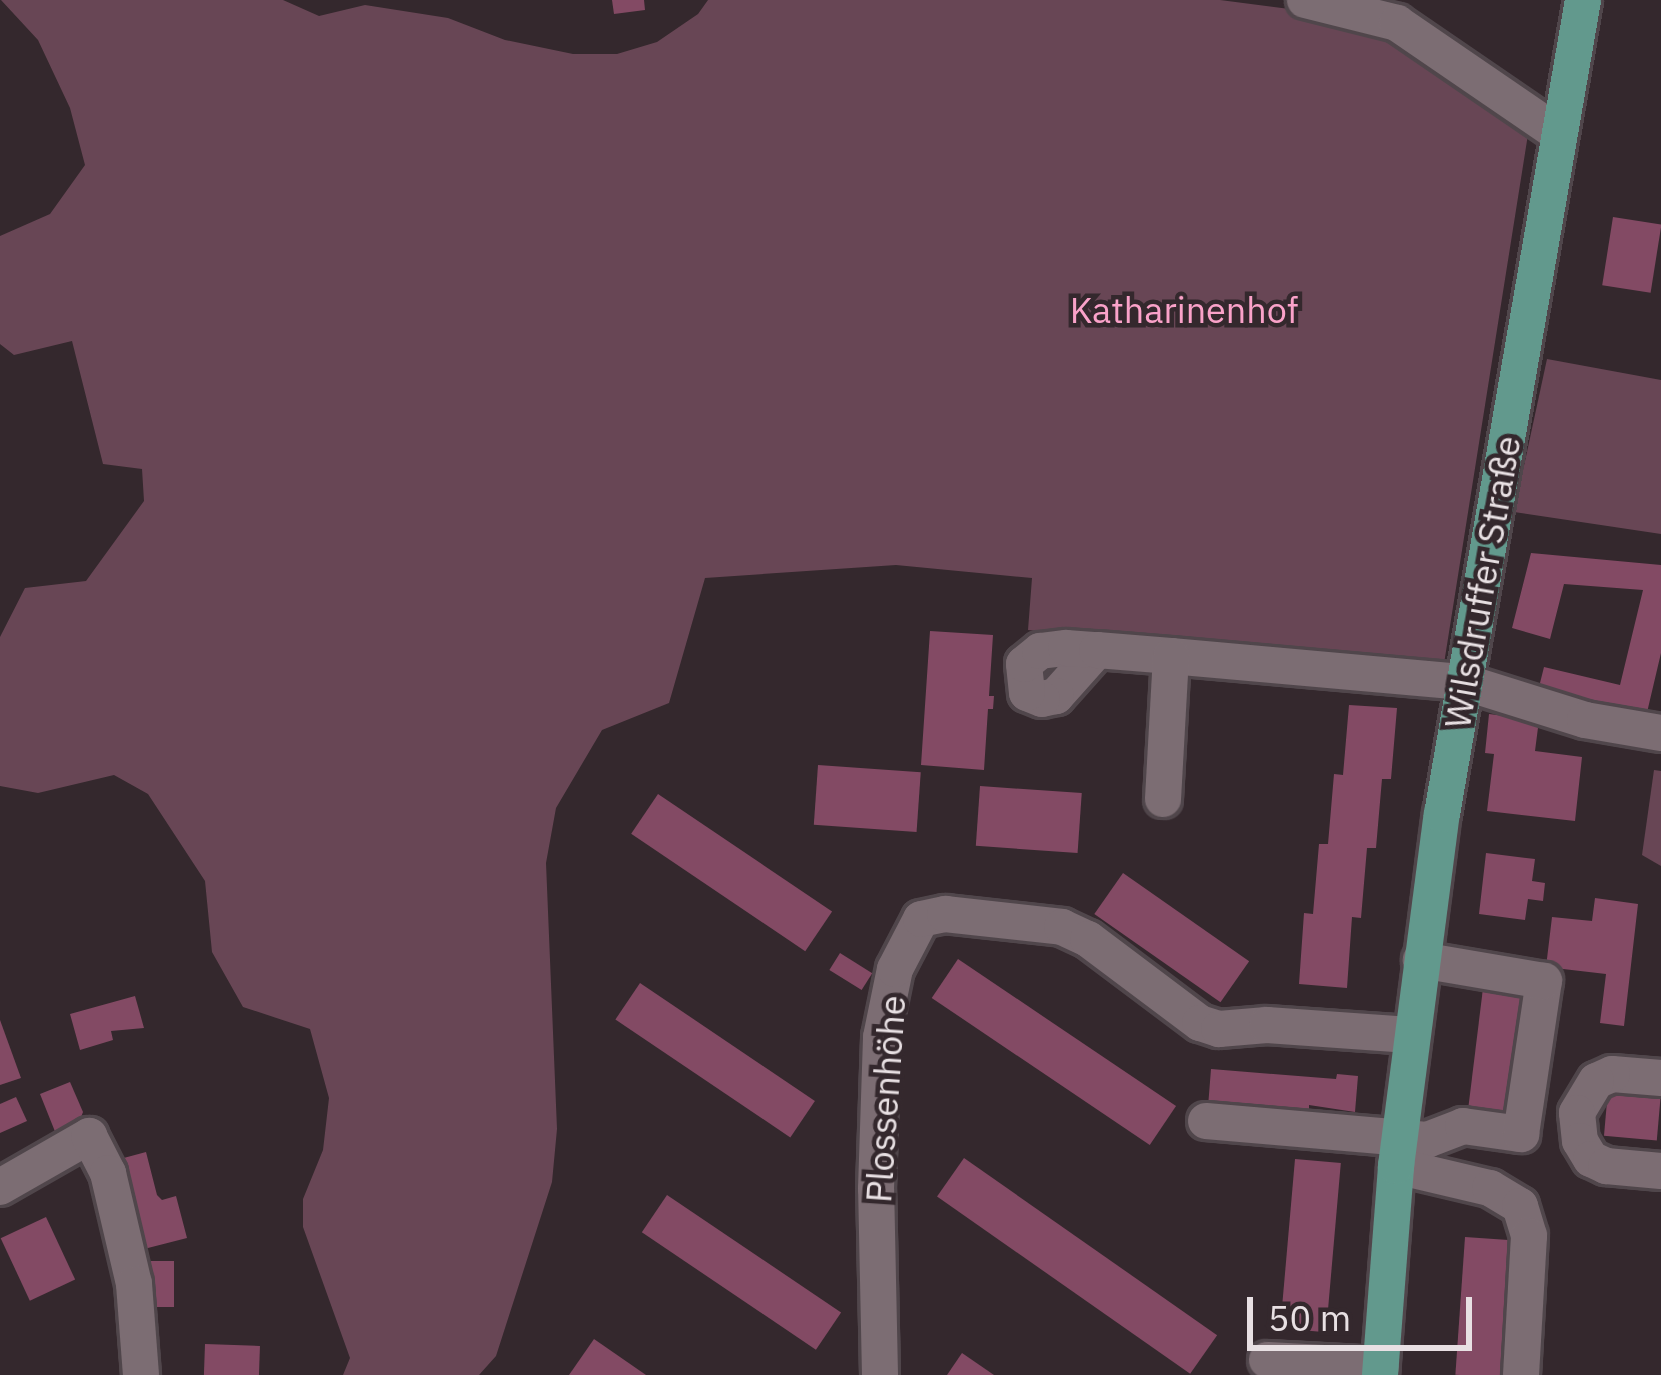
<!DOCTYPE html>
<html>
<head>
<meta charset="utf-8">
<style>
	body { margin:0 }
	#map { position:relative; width:1661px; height:1375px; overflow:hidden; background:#34282d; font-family:"IBM Plex Sans",sans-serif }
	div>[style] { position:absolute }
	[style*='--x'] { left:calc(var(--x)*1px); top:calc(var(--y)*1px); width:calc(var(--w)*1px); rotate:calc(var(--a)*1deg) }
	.green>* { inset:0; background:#684655 }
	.building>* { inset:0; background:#834a64; transform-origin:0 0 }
	.roads { filter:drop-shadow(3px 0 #50464b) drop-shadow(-3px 0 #50464b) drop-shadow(0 3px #50464b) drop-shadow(0 -3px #50464b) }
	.minor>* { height:36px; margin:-18px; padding:0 18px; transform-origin:18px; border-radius:18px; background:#7c6d73 }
	.major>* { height:36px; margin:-18px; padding:0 18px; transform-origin:18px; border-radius:18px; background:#62998d }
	span { translate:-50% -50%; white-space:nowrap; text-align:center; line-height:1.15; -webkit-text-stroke:9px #34282d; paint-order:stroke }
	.park-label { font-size:36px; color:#faa2c9 }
	.street-label { font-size:36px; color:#e8e0e3 }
	.scale { position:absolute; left:1247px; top:1297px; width:225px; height:54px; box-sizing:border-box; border:6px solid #e8e0e3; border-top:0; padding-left:15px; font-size:36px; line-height:42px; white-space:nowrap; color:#e8e0e3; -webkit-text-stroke:9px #34282d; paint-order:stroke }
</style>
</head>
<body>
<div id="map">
	<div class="green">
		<div style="clip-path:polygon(1px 0,283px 0,319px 16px,365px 5px,448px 18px,505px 40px,573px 54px,617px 54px,657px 42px,698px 14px,708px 0,1220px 0,1313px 12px,1392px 36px,1529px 128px,1443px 670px,1028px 630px,1032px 578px,896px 565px,705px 578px,669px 703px,602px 730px,556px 808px,546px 863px,557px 1129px,552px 1182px,496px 1356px,479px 1375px,343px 1375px,350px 1358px,303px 1227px,303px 1199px,323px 1150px,329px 1098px,310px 1029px,243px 1007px,212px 952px,205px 881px,148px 794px,114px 775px,38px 793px,0 786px,0 637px,25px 588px,86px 581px,144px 501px,142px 469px,103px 464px,72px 341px,14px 355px,0 344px,0 236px,50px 214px,85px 165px,70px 108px,38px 40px)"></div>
		<div style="clip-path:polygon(1547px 359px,1661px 380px,1661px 534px,1514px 512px)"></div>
		<div style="clip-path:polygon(1654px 770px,1661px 771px,1661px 866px,1642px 855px)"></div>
	</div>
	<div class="building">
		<div style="clip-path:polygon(612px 0,644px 0,645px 10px,614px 14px)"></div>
		<div style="left:1613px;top:217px;width:49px;height:69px;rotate:9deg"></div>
		<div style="clip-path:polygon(1531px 553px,1661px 565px,1661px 653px,1645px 721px,1537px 695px,1544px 667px,1620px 685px,1643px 590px,1564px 584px,1550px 639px,1512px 628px)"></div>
		<div style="clip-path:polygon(930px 631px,993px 635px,989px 696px,994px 696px,993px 709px,988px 709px,984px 770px,921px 765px)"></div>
		<div style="clip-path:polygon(1349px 705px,1397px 708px,1391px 779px,1382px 779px,1376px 848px,1367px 848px,1361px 918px,1352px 917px,1347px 988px,1299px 984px,1304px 913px,1313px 914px,1319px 844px,1328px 844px,1334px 774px,1343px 775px)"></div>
		<div style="clip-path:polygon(1489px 714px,1539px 720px,1535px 751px,1582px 757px,1575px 821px,1487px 811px,1494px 754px,1485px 753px)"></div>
		<div style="left:818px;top:765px;width:103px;height:60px;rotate:4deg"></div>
		<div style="left:980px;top:786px;width:102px;height:60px;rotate:4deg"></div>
		<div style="left:658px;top:794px;width:210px;height:48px;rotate:34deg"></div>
		<div style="clip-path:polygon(1486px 853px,1535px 859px,1532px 881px,1545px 883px,1543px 901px,1528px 899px,1525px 920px,1479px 914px)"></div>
		<div style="left:1123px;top:873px;width:154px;height:50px;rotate:35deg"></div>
		<div style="clip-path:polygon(1595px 898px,1638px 904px,1624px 1026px,1600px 1023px,1606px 974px,1546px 967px,1552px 917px,1592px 921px)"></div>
		<div style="left:840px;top:953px;width:38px;height:20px;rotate:32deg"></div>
		<div style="left:958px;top:959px;width:263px;height:47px;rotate:34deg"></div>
		<div style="left:1484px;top:980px;width:46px;height:142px;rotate:7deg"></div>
		<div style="left:640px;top:983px;width:211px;height:44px;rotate:34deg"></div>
		<div style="clip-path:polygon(135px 996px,144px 1028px,111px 1031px,113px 1040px,80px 1050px,70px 1014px)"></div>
		<div style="clip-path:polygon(0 1020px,21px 1078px,0 1085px)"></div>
		<div style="clip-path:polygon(1211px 1069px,1336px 1079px,1337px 1074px,1358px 1076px,1355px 1112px,1309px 1105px,1309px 1115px,1208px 1107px)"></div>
		<div style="clip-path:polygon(70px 1082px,83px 1112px,78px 1125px,56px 1134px,40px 1094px)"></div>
		<div style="left:1608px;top:1090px;width:53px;height:46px;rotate:5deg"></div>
		<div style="clip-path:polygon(16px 1097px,27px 1121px,0 1133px,0 1104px)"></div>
		<div style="clip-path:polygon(146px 1152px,157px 1195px,162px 1200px,176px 1196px,187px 1238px,144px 1249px,120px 1159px)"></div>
		<div style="left:964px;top:1158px;width:309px;height:47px;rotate:35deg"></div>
		<div style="left:1295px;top:1159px;width:46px;height:170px;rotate:5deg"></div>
		<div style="left:667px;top:1195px;width:210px;height:45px;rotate:34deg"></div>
		<div style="left:46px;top:1217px;width:69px;height:50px;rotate:65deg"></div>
		<div style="left:1465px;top:1237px;width:47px;height:138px;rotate:4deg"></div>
		<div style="left:151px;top:1261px;width:23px;height:46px"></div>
		<div style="clip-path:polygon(594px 1339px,646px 1375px,569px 1375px)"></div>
		<div style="left:205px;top:1344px;width:55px;height:31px;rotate:2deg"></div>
		<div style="clip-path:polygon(962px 1353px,994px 1375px,947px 1375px)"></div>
	</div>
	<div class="roads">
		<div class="minor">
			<div style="--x:1305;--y:0;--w:95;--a:14"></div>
			<div style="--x:1397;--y:23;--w:196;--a:34.4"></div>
			<div style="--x:1097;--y:650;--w:62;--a:131.7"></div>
			<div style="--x:1056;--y:696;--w:14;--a:168"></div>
			<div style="--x:1042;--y:699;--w:16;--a:-158"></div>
			<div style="--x:1027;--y:693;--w:29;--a:-96"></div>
			<div style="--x:1024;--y:664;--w:21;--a:-39"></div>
			<div style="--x:1040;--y:651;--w:26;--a:-7"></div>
			<div style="--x:1066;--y:648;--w:31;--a:4"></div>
			<div style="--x:1097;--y:650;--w:74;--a:4.6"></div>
			<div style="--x:1171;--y:656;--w:294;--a:5.1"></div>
			<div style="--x:1464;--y:682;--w:127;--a:17.4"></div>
			<div style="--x:1585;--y:720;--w:77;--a:9.7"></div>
			<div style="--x:1163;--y:799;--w:143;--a:-86.8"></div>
			<div style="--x:1661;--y:1078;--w:49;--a:-175.3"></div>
			<div style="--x:1612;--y:1074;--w:17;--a:156"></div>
			<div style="--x:1596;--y:1081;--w:37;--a:121"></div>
			<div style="--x:1577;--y:1113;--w:28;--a:84"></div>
			<div style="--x:1580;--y:1141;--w:21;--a:59"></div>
			<div style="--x:1591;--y:1159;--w:17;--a:25"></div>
			<div style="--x:1606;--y:1166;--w:55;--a:5.2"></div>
			<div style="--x:1206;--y:1121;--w:222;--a:4.9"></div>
			<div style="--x:1427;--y:1140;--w:39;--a:-21"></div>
			<div style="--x:1463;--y:1126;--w:59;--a:7.9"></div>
			<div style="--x:1521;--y:1134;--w:155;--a:-81.5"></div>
			<div style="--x:1544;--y:981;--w:125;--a:-170.3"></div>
			<div style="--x:1396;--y:1166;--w:97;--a:13.2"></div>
			<div style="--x:1490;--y:1188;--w:35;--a:31"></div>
			<div style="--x:1520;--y:1206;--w:31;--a:73"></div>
			<div style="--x:1529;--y:1236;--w:139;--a:93.3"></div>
			<div style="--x:0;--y:1187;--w:103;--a:-29.8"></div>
			<div style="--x:89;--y:1136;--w:42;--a:62.8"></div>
			<div style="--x:108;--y:1173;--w:114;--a:76.8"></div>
			<div style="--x:134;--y:1284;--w:91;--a:85.6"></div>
			<div style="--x:1267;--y:1360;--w:114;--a:3"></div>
			<div style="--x:880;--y:1375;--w:186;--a:-91.2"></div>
			<div style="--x:876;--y:1189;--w:152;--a:-88.1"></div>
			<div style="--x:881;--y:1037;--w:69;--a:-78.4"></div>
			<div style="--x:895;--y:969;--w:56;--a:-62.5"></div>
			<div style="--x:921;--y:919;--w:25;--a:-12"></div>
			<div style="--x:945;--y:914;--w:118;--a:6.3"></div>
			<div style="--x:1062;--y:927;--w:29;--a:25"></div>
			<div style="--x:1088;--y:939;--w:140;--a:36.9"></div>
			<div style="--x:1200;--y:1023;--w:20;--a:18"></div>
			<div style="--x:1219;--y:1029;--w:48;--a:-4.8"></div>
			<div style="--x:1267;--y:1025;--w:143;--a:4"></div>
		</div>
		<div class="major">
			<div style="--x:1380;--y:1375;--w:210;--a:-85.6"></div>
			<div style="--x:1396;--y:1166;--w:355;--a:-82.6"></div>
			<div style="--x:1442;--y:814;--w:826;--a:-80.17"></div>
		</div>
	</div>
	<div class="park-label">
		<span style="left:1184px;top:310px">Katharinenhof</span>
	</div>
	<div class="street-label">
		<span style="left:1482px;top:582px;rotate:-80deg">Wilsdruffer Straße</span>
		<span style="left:885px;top:1099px;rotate:-86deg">Plossenhöhe</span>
	</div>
	<div class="scale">50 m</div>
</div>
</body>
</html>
